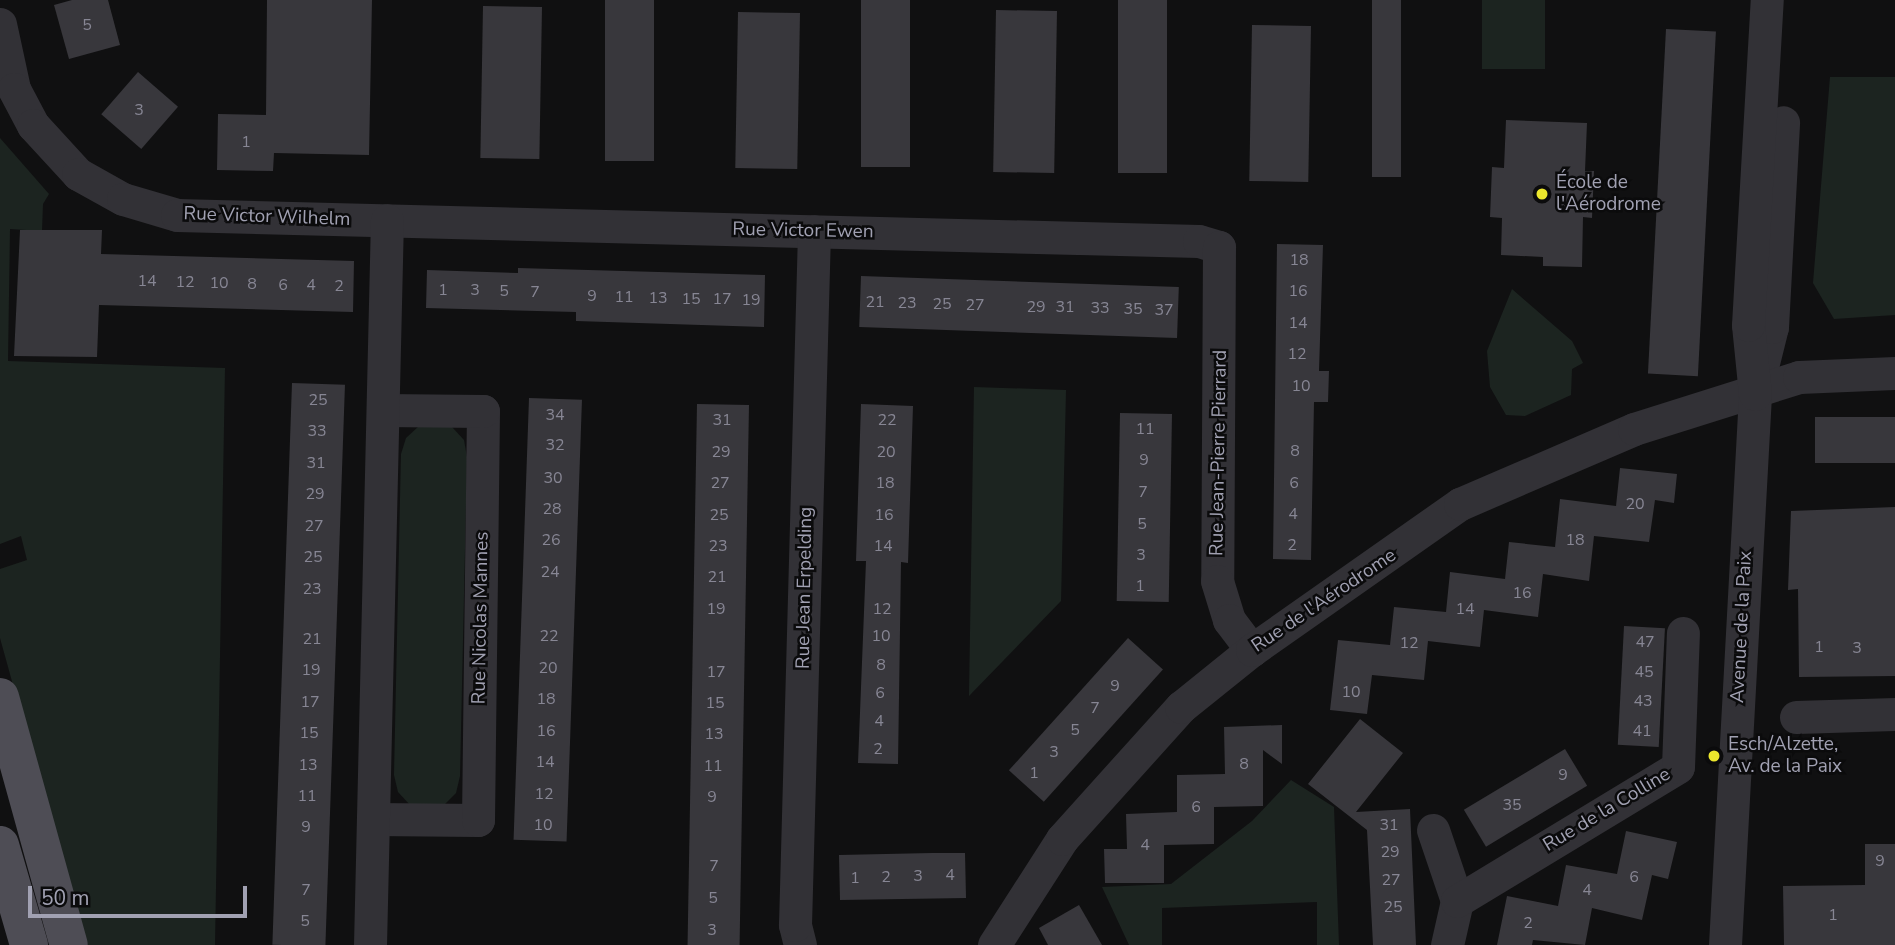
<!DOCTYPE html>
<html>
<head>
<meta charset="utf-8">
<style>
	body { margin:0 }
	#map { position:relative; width:1895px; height:945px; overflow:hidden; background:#101011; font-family:"Nunito Sans",sans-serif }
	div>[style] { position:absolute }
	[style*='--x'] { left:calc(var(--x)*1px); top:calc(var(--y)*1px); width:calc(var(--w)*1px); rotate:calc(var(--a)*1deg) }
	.green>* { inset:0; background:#1c2420; transform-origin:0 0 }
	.building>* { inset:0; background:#38373c; transform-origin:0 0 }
	.street>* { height:33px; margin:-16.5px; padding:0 16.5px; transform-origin:16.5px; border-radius:16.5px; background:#323136 }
	.primary>* { height:38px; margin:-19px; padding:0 19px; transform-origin:19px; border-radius:19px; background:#4e4d55 }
	.dots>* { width:19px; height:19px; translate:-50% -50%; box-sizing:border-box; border:4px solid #0b0b0c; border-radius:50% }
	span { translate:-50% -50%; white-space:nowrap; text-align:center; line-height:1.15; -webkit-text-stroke:5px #0b0b0c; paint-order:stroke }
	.number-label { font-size:16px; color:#878694 }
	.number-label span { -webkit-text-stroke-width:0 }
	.poi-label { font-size:19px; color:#a1a1b2 }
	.left { translate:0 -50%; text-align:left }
	.street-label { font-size:19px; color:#a1a1b2 }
	.scale { position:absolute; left:28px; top:886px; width:219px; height:32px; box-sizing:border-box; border:4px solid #a1a1b2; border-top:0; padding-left:9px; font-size:21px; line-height:24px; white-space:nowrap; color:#a1a1b2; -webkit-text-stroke:5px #0b0b0c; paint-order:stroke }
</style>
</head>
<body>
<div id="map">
	<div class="green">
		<div style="left:1482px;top:0;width:63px;height:69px"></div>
		<div style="clip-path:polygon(1830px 77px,1895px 77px,1895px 315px,1834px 319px,1813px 283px)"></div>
		<div style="clip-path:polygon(0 138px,49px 194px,43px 204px,42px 231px,10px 229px,8px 361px,225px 368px,215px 945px,85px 945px,0 638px,0 569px,27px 560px,21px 536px,0 544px)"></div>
		<div style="clip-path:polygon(1512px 289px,1572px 341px,1583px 363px,1572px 369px,1571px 395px,1525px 416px,1506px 415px,1490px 387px,1487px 351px)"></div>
		<div style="clip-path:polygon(974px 387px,1066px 390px,1061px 601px,969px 696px)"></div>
		<div style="clip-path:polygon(436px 422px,452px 427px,464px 440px,467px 457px,460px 776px,456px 793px,443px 806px,410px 805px,398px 792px,394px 775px,401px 454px,406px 438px,419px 426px)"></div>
		<div style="clip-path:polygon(1291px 780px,1334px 807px,1339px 945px,1317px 945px,1317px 902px,1162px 908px,1162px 945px,1129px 945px,1102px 887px,1171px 884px,1252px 821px)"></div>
	</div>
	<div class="building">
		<div style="clip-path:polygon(72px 0,108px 0,120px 45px,69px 59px,54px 5px)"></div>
		<div style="clip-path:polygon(267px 0,372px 0,369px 155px,274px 153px,273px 171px,217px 170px,218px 114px,266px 115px)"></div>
		<div style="left:605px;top:0;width:49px;height:161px"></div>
		<div style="left:861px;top:0;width:49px;height:167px"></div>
		<div style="left:1118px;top:0;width:49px;height:173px"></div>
		<div style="left:1372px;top:0;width:29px;height:177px"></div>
		<div style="left:483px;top:6px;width:59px;height:152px;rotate:1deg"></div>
		<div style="left:996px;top:10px;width:61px;height:162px;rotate:1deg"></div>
		<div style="left:738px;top:12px;width:62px;height:156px;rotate:1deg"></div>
		<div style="left:1252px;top:25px;width:59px;height:156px;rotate:1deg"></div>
		<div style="left:1666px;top:29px;width:50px;height:345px;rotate:3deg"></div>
		<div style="left:138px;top:72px;width:53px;height:56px;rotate:41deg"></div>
		<div style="clip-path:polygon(1506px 120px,1587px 123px,1585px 171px,1594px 171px,1592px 218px,1583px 217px,1582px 267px,1543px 266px,1543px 257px,1501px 255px,1502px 218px,1490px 217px,1492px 167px,1504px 168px)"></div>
		<div style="clip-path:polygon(20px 230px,102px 230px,101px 254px,354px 261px,353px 312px,99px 305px,97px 357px,14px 356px)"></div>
		<div style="clip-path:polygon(1277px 244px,1323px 245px,1319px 371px,1329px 371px,1328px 402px,1314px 402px,1311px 560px,1273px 559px)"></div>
		<div style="clip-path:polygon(518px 268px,765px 275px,764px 327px,576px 321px,576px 312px,426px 308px,427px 270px,518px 273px)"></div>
		<div style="left:861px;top:276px;width:318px;height:51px;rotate:2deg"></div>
		<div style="left:292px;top:383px;width:53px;height:562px;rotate:2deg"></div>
		<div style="left:529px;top:398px;width:53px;height:442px;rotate:2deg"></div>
		<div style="left:697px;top:404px;width:52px;height:541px;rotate:1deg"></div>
		<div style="clip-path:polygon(861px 404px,913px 406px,908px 563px,901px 562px,898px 764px,858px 763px,866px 561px,856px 561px)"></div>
		<div style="left:1120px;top:413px;width:52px;height:188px;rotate:1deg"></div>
		<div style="left:1895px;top:417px;width:46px;height:80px;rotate:90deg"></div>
		<div style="clip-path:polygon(1620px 468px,1677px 474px,1674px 503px,1655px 500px,1649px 542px,1594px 536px,1589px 581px,1543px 574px,1538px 617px,1484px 610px,1480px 647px,1428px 641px,1424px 680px,1372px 675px,1367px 714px,1330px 710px,1338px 640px,1390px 645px,1394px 607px,1446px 612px,1450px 572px,1505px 579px,1509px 542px,1555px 547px,1560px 499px,1616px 506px)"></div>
		<div style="clip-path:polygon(1895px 507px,1895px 676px,1799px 677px,1798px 589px,1788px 590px,1791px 511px)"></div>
		<div style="left:1624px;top:626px;width:41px;height:119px;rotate:3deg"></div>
		<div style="left:1128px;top:638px;width:47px;height:178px;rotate:42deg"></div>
		<div style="clip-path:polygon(1360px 719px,1403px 753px,1356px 812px,1410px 809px,1416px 945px,1373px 945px,1367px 830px,1308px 784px)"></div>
		<div style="clip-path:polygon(1282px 725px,1282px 764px,1263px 750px,1263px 806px,1214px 807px,1214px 844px,1164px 845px,1164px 883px,1105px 883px,1104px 849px,1127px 849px,1126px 814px,1177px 812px,1177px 775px,1225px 774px,1224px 727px)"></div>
		<div style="left:1565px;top:749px;width:43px;height:118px;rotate:59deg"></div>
		<div style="clip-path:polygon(1626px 831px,1677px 842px,1668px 879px,1652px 875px,1642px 920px,1592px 908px,1585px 945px,1533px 940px,1532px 945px,1497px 945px,1507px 896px,1558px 906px,1566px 865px,1617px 874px)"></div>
		<div style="clip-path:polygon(1865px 844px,1895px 844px,1895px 945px,1784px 945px,1783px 886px,1865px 885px)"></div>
		<div style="clip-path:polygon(932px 853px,965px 853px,966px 898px,840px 900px,839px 855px)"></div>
		<div style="clip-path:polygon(1079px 905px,1102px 945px,1048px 945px,1039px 928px)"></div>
	</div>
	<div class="street">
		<div style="--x:0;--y:24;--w:66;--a:77.8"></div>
		<div style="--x:14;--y:89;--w:41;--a:62.2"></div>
		<div style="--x:33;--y:125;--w:67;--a:47.4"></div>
		<div style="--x:78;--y:174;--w:51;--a:29.1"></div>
		<div style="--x:123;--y:199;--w:56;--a:16.5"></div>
		<div style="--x:177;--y:215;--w:1022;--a:1.46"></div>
		<div style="--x:1199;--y:241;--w:21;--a:17"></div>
		<div style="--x:1219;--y:247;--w:334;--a:90.3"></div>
		<div style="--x:1217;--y:581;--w:41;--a:72.9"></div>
		<div style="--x:1229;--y:620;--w:38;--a:53"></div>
		<div style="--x:1761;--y:371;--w:45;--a:-76"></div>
		<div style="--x:1772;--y:327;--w:205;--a:-86.9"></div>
		<div style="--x:1796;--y:717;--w:99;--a:-1.7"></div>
		<div style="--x:373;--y:819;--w:105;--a:0.5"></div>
		<div style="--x:478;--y:820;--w:409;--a:-89.3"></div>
		<div style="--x:483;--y:411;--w:100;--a:-179.4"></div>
		<div style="--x:1433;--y:830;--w:75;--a:71.3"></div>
		<div style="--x:1457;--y:901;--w:45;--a:102.8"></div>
		<div style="--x:1457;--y:901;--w:258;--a:-31.2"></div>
		<div style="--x:1678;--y:767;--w:134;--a:-87.9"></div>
		<div style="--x:370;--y:945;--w:725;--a:-88.66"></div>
		<div style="--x:800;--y:945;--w:21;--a:-104"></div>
		<div style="--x:795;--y:925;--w:694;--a:-88.43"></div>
		<div style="--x:994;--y:945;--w:126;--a:-57.3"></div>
		<div style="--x:1062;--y:839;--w:178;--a:-48"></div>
		<div style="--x:1181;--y:707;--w:91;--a:-38.8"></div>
		<div style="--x:1252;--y:650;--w:254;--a:-35.1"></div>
		<div style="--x:1460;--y:504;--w:189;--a:-23.3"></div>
		<div style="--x:1634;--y:429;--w:173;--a:-17.5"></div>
		<div style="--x:1799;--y:377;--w:96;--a:-2.4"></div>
		<div style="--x:1725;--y:945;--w:552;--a:-86.88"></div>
		<div style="--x:1755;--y:394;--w:69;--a:-95.8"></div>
		<div style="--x:1748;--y:325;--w:326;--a:-86.7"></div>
	</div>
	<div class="primary">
		<div style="--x:0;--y:697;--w:257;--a:74.5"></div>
		<div style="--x:0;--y:845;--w:104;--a:73.8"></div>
	</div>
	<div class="dots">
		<div style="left:1542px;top:194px;background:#ece72d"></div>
		<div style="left:1714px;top:756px;background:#ece72d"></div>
	</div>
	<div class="number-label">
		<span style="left:87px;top:25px">5</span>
		<span style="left:139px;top:110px">3</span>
		<span style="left:246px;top:142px">1</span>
		<span style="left:1299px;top:260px">18</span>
		<span style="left:147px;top:281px">14</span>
		<span style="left:185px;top:282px">12</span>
		<span style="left:219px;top:283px">10</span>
		<span style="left:252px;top:284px">8</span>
		<span style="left:283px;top:285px">6</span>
		<span style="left:311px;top:285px">4</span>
		<span style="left:339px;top:286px">2</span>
		<span style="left:443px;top:290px">1</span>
		<span style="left:475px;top:290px">3</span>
		<span style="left:504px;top:291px">5</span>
		<span style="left:1298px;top:291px">16</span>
		<span style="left:535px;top:292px">7</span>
		<span style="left:592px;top:296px">9</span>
		<span style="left:624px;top:297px">11</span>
		<span style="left:658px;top:298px">13</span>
		<span style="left:691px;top:299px">15</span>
		<span style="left:722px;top:299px">17</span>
		<span style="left:751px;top:300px">19</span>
		<span style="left:875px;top:302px">21</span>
		<span style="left:907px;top:303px">23</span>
		<span style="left:942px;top:304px">25</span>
		<span style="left:975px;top:305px">27</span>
		<span style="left:1036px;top:307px">29</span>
		<span style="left:1065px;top:307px">31</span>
		<span style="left:1100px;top:308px">33</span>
		<span style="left:1133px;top:309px">35</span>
		<span style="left:1164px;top:310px">37</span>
		<span style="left:1298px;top:323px">14</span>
		<span style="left:1297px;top:354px">12</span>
		<span style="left:1301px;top:386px">10</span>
		<span style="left:318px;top:400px">25</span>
		<span style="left:555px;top:415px">34</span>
		<span style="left:722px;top:420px">31</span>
		<span style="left:887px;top:420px">22</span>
		<span style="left:1145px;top:429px">11</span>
		<span style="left:317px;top:431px">33</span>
		<span style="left:555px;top:445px">32</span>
		<span style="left:1295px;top:451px">8</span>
		<span style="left:721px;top:452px">29</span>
		<span style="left:886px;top:452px">20</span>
		<span style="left:1144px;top:460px">9</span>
		<span style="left:316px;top:463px">31</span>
		<span style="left:553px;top:478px">30</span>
		<span style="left:720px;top:483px">27</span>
		<span style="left:885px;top:483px">18</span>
		<span style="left:1294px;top:483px">6</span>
		<span style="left:1143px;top:492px">7</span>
		<span style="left:315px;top:494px">29</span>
		<span style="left:1635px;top:504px">20</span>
		<span style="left:552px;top:509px">28</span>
		<span style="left:1293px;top:514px">4</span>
		<span style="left:719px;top:515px">25</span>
		<span style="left:884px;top:515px">16</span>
		<span style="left:1142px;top:524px">5</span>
		<span style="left:314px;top:526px">27</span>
		<span style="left:551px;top:540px">26</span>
		<span style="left:1575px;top:540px">18</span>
		<span style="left:1292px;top:545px">2</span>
		<span style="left:718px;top:546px">23</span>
		<span style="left:883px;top:546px">14</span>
		<span style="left:1141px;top:555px">3</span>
		<span style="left:313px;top:557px">25</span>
		<span style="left:550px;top:572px">24</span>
		<span style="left:717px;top:577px">21</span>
		<span style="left:1140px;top:586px">1</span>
		<span style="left:312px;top:589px">23</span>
		<span style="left:1522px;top:593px">16</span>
		<span style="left:716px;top:609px">19</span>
		<span style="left:882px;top:609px">12</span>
		<span style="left:1465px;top:609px">14</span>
		<span style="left:549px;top:636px">22</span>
		<span style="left:881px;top:636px">10</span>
		<span style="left:312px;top:639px">21</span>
		<span style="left:1645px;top:642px">47</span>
		<span style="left:1409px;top:643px">12</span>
		<span style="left:1819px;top:647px">1</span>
		<span style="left:1857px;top:648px">3</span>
		<span style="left:881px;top:665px">8</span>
		<span style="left:548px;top:668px">20</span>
		<span style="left:311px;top:670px">19</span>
		<span style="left:716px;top:672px">17</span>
		<span style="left:1644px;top:672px">45</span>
		<span style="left:1115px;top:686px">9</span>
		<span style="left:1351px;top:692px">10</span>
		<span style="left:880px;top:693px">6</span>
		<span style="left:546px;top:699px">18</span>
		<span style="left:1643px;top:701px">43</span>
		<span style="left:310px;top:702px">17</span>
		<span style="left:715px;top:703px">15</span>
		<span style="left:1095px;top:708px">7</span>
		<span style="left:879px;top:721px">4</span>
		<span style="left:1075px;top:730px">5</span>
		<span style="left:546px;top:731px">16</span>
		<span style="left:1642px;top:731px">41</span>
		<span style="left:309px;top:733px">15</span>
		<span style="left:714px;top:734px">13</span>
		<span style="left:878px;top:749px">2</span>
		<span style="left:1054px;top:752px">3</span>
		<span style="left:545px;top:762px">14</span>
		<span style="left:1244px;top:764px">8</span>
		<span style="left:308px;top:765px">13</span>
		<span style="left:713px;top:766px">11</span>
		<span style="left:1034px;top:773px">1</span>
		<span style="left:1563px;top:775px">9</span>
		<span style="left:544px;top:794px">12</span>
		<span style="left:307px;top:796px">11</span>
		<span style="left:712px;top:797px">9</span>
		<span style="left:1512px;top:805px">35</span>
		<span style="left:1196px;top:807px">6</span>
		<span style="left:543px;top:825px">10</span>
		<span style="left:1389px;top:825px">31</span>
		<span style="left:306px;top:827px">9</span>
		<span style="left:1145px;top:845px">4</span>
		<span style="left:1390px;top:852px">29</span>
		<span style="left:1880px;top:861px">9</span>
		<span style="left:714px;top:866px">7</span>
		<span style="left:950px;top:875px">4</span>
		<span style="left:918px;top:876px">3</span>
		<span style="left:886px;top:877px">2</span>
		<span style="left:1634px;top:877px">6</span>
		<span style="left:855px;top:878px">1</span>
		<span style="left:1391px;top:880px">27</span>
		<span style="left:306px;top:890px">7</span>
		<span style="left:1587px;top:890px">4</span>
		<span style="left:713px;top:898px">5</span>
		<span style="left:1393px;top:907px">25</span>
		<span style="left:1833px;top:915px">1</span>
		<span style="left:305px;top:921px">5</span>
		<span style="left:1528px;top:923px">2</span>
		<span style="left:712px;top:930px">3</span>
	</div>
	<div class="poi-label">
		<span class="left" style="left:1556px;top:194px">École de<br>l'Aérodrome</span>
		<span class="left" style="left:1728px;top:756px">Esch/Alzette,<br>Av. de la Paix</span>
	</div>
	<div class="street-label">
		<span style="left:267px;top:217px;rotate:2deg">Rue Victor Wilhelm</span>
		<span style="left:803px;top:231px;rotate:1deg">Rue Victor Ewen</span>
		<span style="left:1219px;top:453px;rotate:-89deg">Rue Jean-Pierre Pierrard</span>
		<span style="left:805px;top:588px;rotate:-89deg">Rue Jean Erpelding</span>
		<span style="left:1324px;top:601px;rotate:-34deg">Rue de l'Aérodrome</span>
		<span style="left:481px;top:618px;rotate:-89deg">Rue Nicolas Mannes</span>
		<span style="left:1742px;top:627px;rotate:-87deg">Avenue de la Paix</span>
		<span style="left:1607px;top:810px;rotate:-31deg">Rue de la Colline</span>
	</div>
	<div class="scale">50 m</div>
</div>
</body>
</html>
